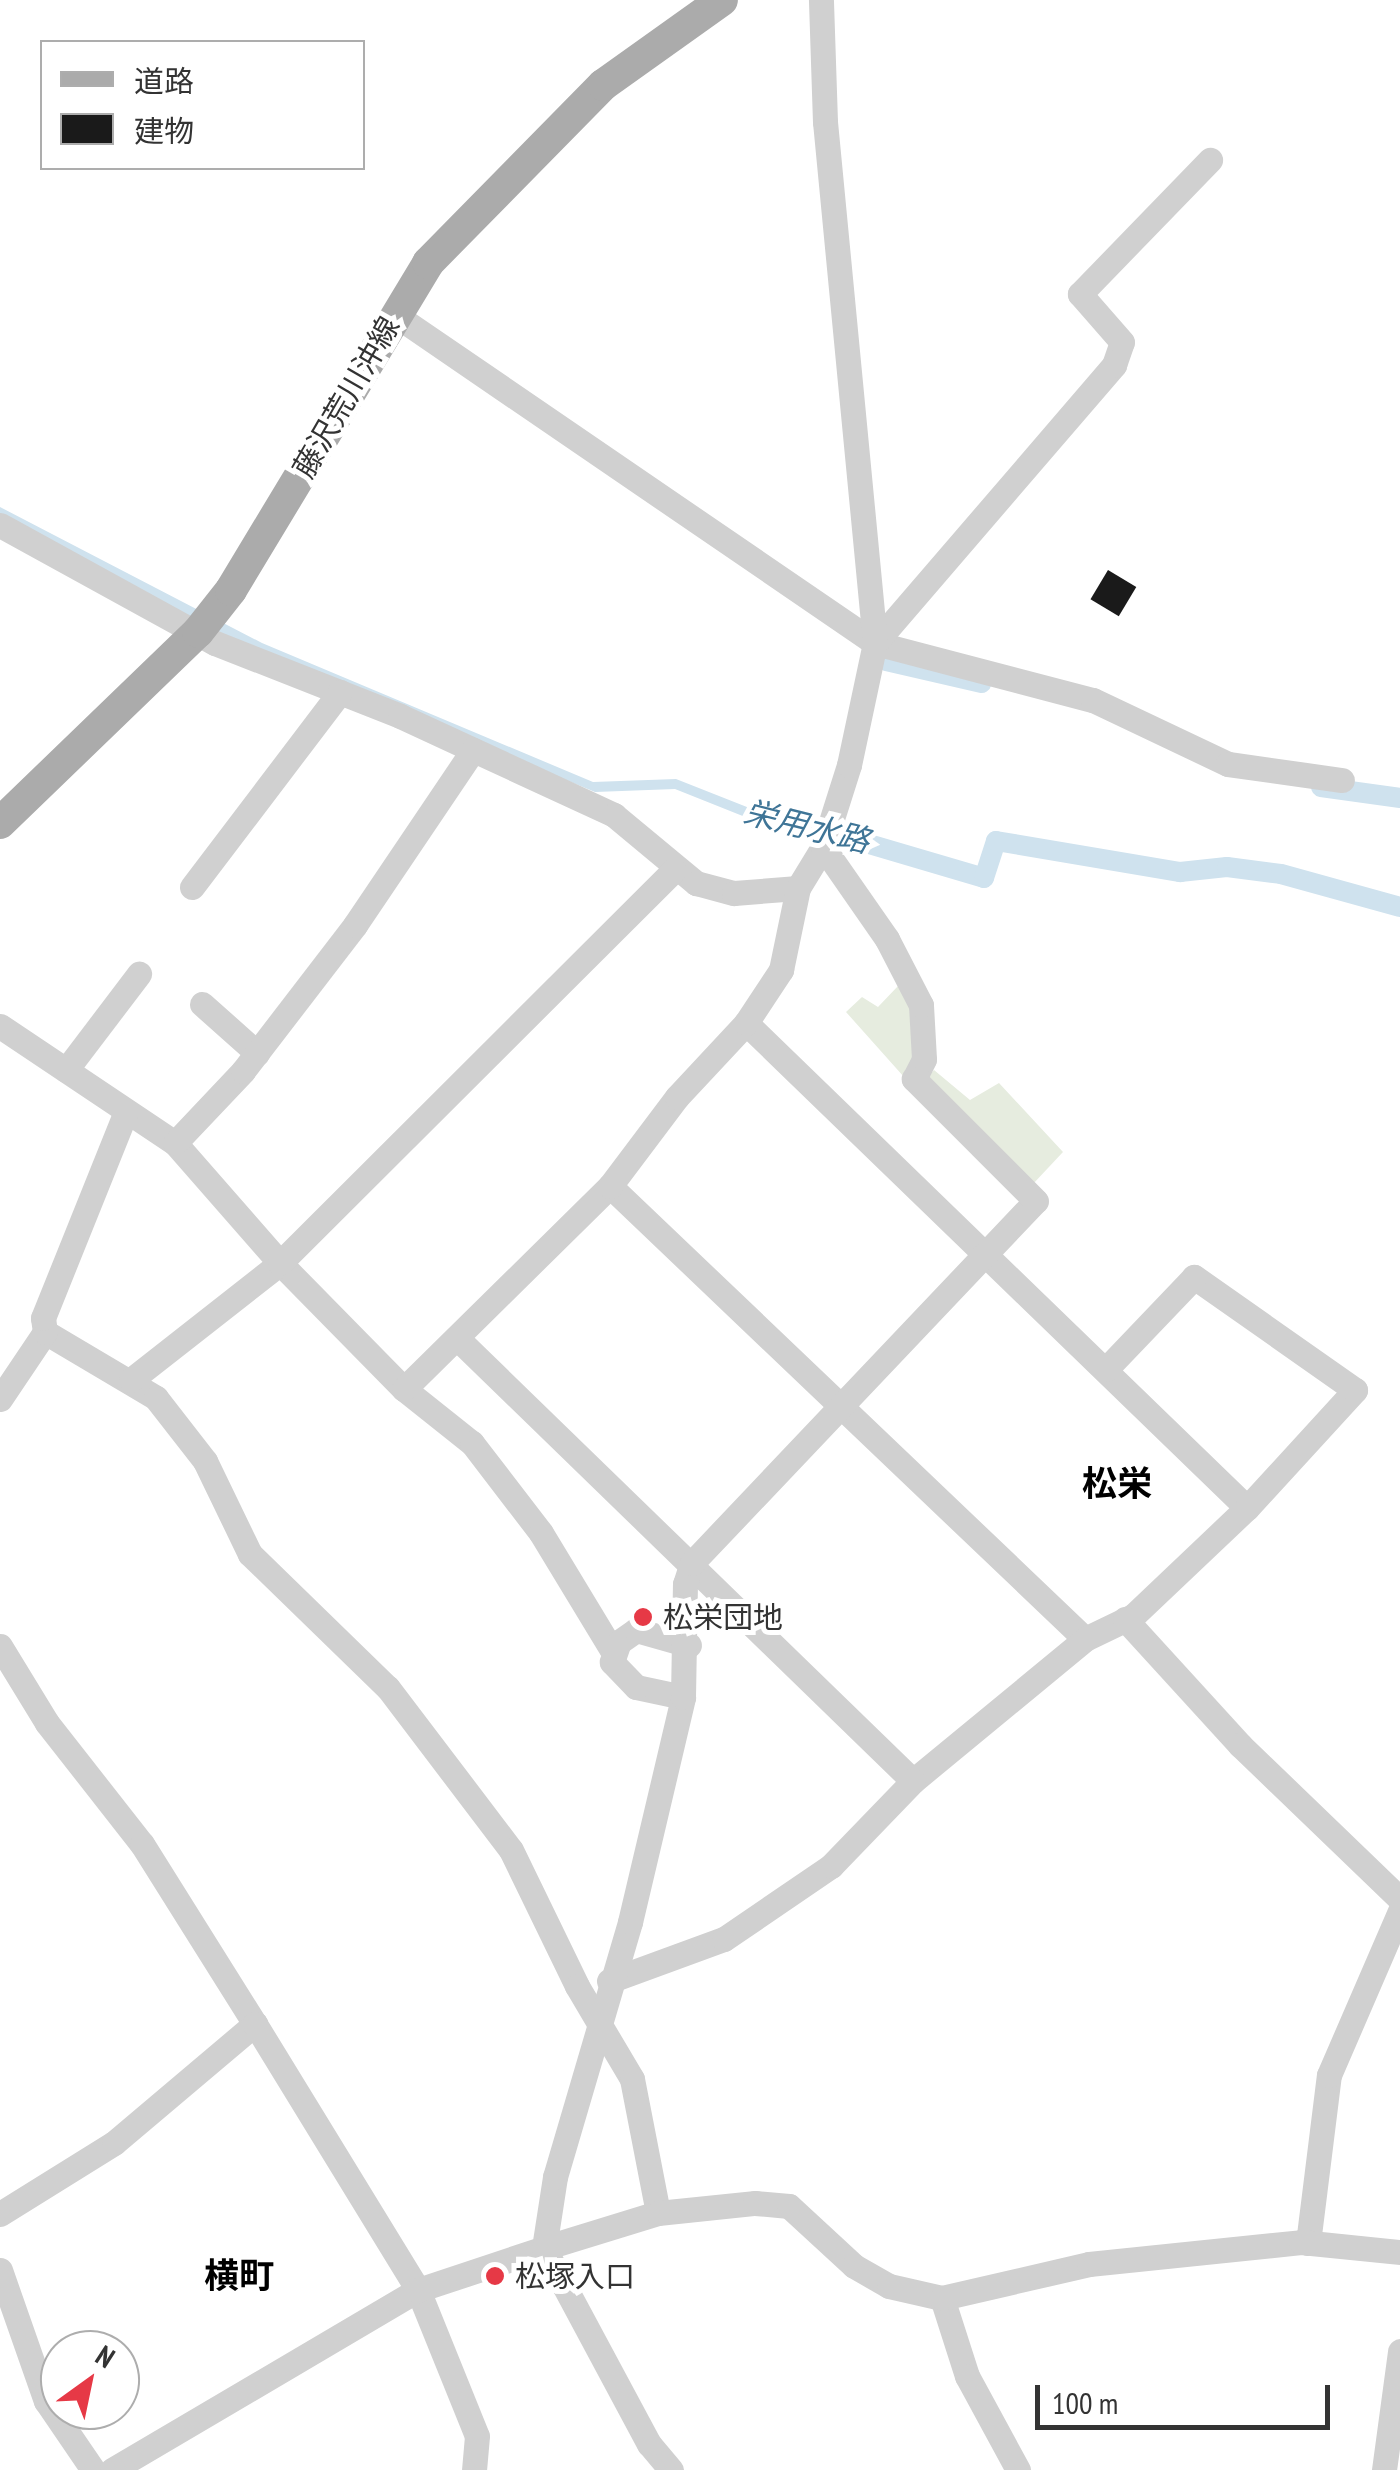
<!DOCTYPE html>
<html>
<head>
<meta charset="utf-8">
<style>
	body { margin:0 }
	#map { position:relative; width:1400px; height:2470px; overflow:hidden; background:#fff; font-family:"PT Sans Narrow","Noto Sans JP",sans-serif }
	div>[style] { position:absolute }
	[style*='--x'] { left:calc(var(--x)*1px); top:calc(var(--y)*1px); width:calc(var(--w)*1px); rotate:calc(var(--a)*1deg) }
	.green>* { inset:0; background:#e6ecdf }
	.water>* { inset:0; background:#cfe2ee }
	.canal>* { height:20px; margin:-10px; padding:0 10px; transform-origin:10px; border-radius:10px; background:#cfe2ee }
	.building>* { inset:0; background:#1a1a1a; transform-origin:0 0 }
	.minor>* { height:25px; margin:-12.5px; padding:0 12.5px; transform-origin:12.5px; border-radius:12.5px; background:#d0d0d0 }
	.major>* { height:32px; margin:-16px; padding:0 16px; transform-origin:16px; border-radius:16px; background:#ababab }
	.dots>* { width:28px; height:28px; translate:-50% -50%; box-sizing:border-box; border:5px solid #fff; border-radius:50% }
	span { translate:-50% -50%; white-space:nowrap; text-align:center; line-height:1.15; -webkit-text-stroke:10px #fff; paint-order:stroke }
	.street-label { font-size:30px; color:#333 }
	.poi-label { font-size:30px; color:#333 }
	.left { translate:0 -50%; text-align:left }
	.water-label { font-size:32px; color:#3f7597; font-style:italic }
	.quarter-label { font-size:35px; color:#000; font-weight:700 }
	.legend { position:absolute; left:40px; top:40px; width:325px; height:130px; box-sizing:border-box; background:#fff; border:2px solid #adadad; margin:0; padding:12px 18px; list-style:none; font-size:30px; color:#333 }
	.legend li { display:flex; align-items:center; gap:20px; height:50px }
	.legend b { width:50px; border:2px solid #adadad }
	.north { position:absolute; left:40px; top:2330px; width:100px; height:100px; box-sizing:border-box; background:#fff; border:2px solid #adadad; border-radius:50%; rotate:33deg; font-size:28px; font-weight:700; line-height:40px; text-align:center; color:#333 }
	.north::after { content:''; display:block; margin:auto; width:35px; height:45px; background:#e63946; clip-path:polygon(50% 0,100% 100%,50% 72%,0 100%) }
	.scale { position:absolute; left:1035px; top:2385px; width:295px; height:45px; box-sizing:border-box; border:5px solid #333; border-top:0; padding-left:12px; font-size:30px; line-height:35px; white-space:nowrap; color:#333; -webkit-text-stroke:8px #fff; paint-order:stroke }
</style>
</head>
<body>
<div id="map">
	<div class="green">
		<div style="clip-path:polygon(898px 986px,914px 1012px,917px 1059px,904px 1077px,846px 1012px,862px 997px,878px 1007px)"></div>
		<div style="clip-path:polygon(934px 1070px,970px 1100px,999px 1083px,1063px 1152px,1033px 1184px,924px 1081px)"></div>
	</div>
	<div class="water">
		<div style="clip-path:polygon(0 507px,262px 643px,593px 782px,676px 779px,780px 820px,845px 826px,841px 837px,778px 830px,675px 789px,595px 792px,258px 652px,0 517px)"></div>
	</div>
	<div class="canal">
		<div style="--x:886;--y:661;--w:98;--a:13"></div>
		<div style="--x:1321;--y:787;--w:80;--a:7.9"></div>
		<div style="--x:818;--y:829;--w:173;--a:16.4"></div>
		<div style="--x:984;--y:878;--w:39;--a:-72"></div>
		<div style="--x:996;--y:841;--w:187;--a:9.6"></div>
		<div style="--x:1180;--y:872;--w:47;--a:-6.1"></div>
		<div style="--x:1227;--y:867;--w:54;--a:7.4"></div>
		<div style="--x:1281;--y:874;--w:123;--a:15.5"></div>
	</div>
	<div class="building">
		<div style="left:1108px;top:570px;width:33px;height:34px;rotate:31deg"></div>
	</div>
	<div class="minor">
		<div style="--x:394;--y:314;--w:583;--a:34.37"></div>
		<div style="--x:875;--y:643;--w:225;--a:14.7"></div>
		<div style="--x:1093;--y:700;--w:149;--a:25.4"></div>
		<div style="--x:1228;--y:764;--w:115;--a:8"></div>
		<div style="--x:0;--y:525;--w:245;--a:28.8"></div>
		<div style="--x:215;--y:643;--w:199;--a:21.5"></div>
		<div style="--x:400;--y:716;--w:236;--a:24.8"></div>
		<div style="--x:614;--y:815;--w:107;--a:39.7"></div>
		<div style="--x:696;--y:883;--w:39;--a:15"></div>
		<div style="--x:734;--y:893;--w:64;--a:-4.5"></div>
		<div style="--x:875;--y:643;--w:367;--a:-49.3"></div>
		<div style="--x:1114;--y:365;--w:24;--a:-71"></div>
		<div style="--x:1122;--y:342;--w:64;--a:-131.2"></div>
		<div style="--x:1080;--y:294;--w:187;--a:-45.9"></div>
		<div style="--x:192;--y:887;--w:245;--a:-52.8"></div>
		<div style="--x:202;--y:1004;--w:74;--a:41.7"></div>
		<div style="--x:746;--y:1023;--w:697;--a:44.07"></div>
		<div style="--x:0;--y:1026;--w:211;--a:33.8"></div>
		<div style="--x:175;--y:1143;--w:159;--a:48.8"></div>
		<div style="--x:280;--y:1263;--w:177;--a:45.5"></div>
		<div style="--x:404;--y:1389;--w:87;--a:38.5"></div>
		<div style="--x:472;--y:1443;--w:113;--a:52.5"></div>
		<div style="--x:541;--y:1533;--w:139;--a:58.8"></div>
		<div style="--x:66;--y:1070;--w:121;--a:-52.8"></div>
		<div style="--x:175;--y:1143;--w:99;--a:-46.6"></div>
		<div style="--x:243;--y:1071;--w:184;--a:-52.5"></div>
		<div style="--x:355;--y:925;--w:211;--a:-56"></div>
		<div style="--x:610;--y:1186;--w:656;--a:43.64"></div>
		<div style="--x:45;--y:1332;--w:129;--a:30.7"></div>
		<div style="--x:156;--y:1398;--w:80;--a:52.1"></div>
		<div style="--x:205;--y:1461;--w:103;--a:64.2"></div>
		<div style="--x:250;--y:1554;--w:192;--a:44.2"></div>
		<div style="--x:388;--y:1688;--w:203;--a:52.8"></div>
		<div style="--x:511;--y:1850;--w:151;--a:64.1"></div>
		<div style="--x:577;--y:1986;--w:108;--a:59.4"></div>
		<div style="--x:632;--y:2079;--w:136;--a:79"></div>
		<div style="--x:458;--y:1339;--w:634;--a:44.17"></div>
		<div style="--x:913;--y:1781;--w:223;--a:-39.5"></div>
		<div style="--x:1085;--y:1639;--w:53;--a:-25.6"></div>
		<div style="--x:1133;--y:1616;--w:157;--a:-43.5"></div>
		<div style="--x:1247;--y:1508;--w:160;--a:-47.5"></div>
		<div style="--x:1355;--y:1390;--w:197;--a:-144.9"></div>
		<div style="--x:1194;--y:1277;--w:127;--a:133.7"></div>
		<div style="--x:131;--y:1380;--w:189;--a:-38.1"></div>
		<div style="--x:280;--y:1263;--w:556;--a:-44.93"></div>
		<div style="--x:404;--y:1389;--w:289;--a:-44.6"></div>
		<div style="--x:610;--y:1186;--w:111;--a:-53"></div>
		<div style="--x:677;--y:1097;--w:101;--a:-47"></div>
		<div style="--x:746;--y:1023;--w:64;--a:-56.6"></div>
		<div style="--x:781;--y:970;--w:84;--a:-78.3"></div>
		<div style="--x:798;--y:888;--w:48;--a:-58.6"></div>
		<div style="--x:823;--y:847;--w:86;--a:-72.4"></div>
		<div style="--x:849;--y:765;--w:125;--a:-78"></div>
		<div style="--x:875;--y:643;--w:523;--a:-95.48"></div>
		<div style="--x:825;--y:122;--w:122;--a:-91.9"></div>
		<div style="--x:0;--y:1399;--w:81;--a:-56.1"></div>
		<div style="--x:45;--y:1332;--w:14;--a:-98"></div>
		<div style="--x:43;--y:1318;--w:222;--a:-68.1"></div>
		<div style="--x:1125;--y:1619;--w:171;--a:47.6"></div>
		<div style="--x:1240;--y:1745;--w:222;--a:43.9"></div>
		<div style="--x:0;--y:1646;--w:90;--a:58.6"></div>
		<div style="--x:47;--y:1723;--w:154;--a:51.9"></div>
		<div style="--x:142;--y:1844;--w:213;--a:57.9"></div>
		<div style="--x:683;--y:1697;--w:48;--a:-168"></div>
		<div style="--x:636;--y:1687;--w:35;--a:-134"></div>
		<div style="--x:612;--y:1662;--w:21;--a:-71"></div>
		<div style="--x:619;--y:1642;--w:21;--a:-35"></div>
		<div style="--x:636;--y:1630;--w:55;--a:15.8"></div>
		<div style="--x:609;--y:1981;--w:122;--a:-20.1"></div>
		<div style="--x:724;--y:1939;--w:130;--a:-34.3"></div>
		<div style="--x:831;--y:1866;--w:118;--a:-46"></div>
		<div style="--x:0;--y:2214;--w:134;--a:-31.9"></div>
		<div style="--x:114;--y:2143;--w:185;--a:-40.2"></div>
		<div style="--x:255;--y:2024;--w:312;--a:58.5"></div>
		<div style="--x:418;--y:2290;--w:157;--a:68"></div>
		<div style="--x:477;--y:2436;--w:34;--a:95"></div>
		<div style="--x:1308;--y:2243;--w:169;--a:-82.9"></div>
		<div style="--x:1329;--y:2075;--w:179;--a:-66.6"></div>
		<div style="--x:0;--y:2270;--w:139;--a:70.7"></div>
		<div style="--x:46;--y:2401;--w:83;--a:55.7"></div>
		<div style="--x:942;--y:2298;--w:82;--a:72.2"></div>
		<div style="--x:967;--y:2376;--w:107;--a:61.5"></div>
		<div style="--x:112;--y:2470;--w:355;--a:-30.5"></div>
		<div style="--x:418;--y:2290;--w:133;--a:-18.4"></div>
		<div style="--x:544;--y:2248;--w:72;--a:-81.2"></div>
		<div style="--x:555;--y:2177;--w:266;--a:-73.6"></div>
		<div style="--x:630;--y:1922;--w:231;--a:-76.7"></div>
		<div style="--x:683;--y:1697;--w:113;--a:-89"></div>
		<div style="--x:685;--y:1584;--w:22;--a:-72"></div>
		<div style="--x:692;--y:1563;--w:499;--a:-46.5"></div>
		<div style="--x:1036;--y:1201;--w:173;--a:-135"></div>
		<div style="--x:914;--y:1079;--w:22;--a:-63"></div>
		<div style="--x:924;--y:1059;--w:54;--a:-93.2"></div>
		<div style="--x:921;--y:1005;--w:74;--a:-117.3"></div>
		<div style="--x:887;--y:939;--w:112;--a:-124.8"></div>
		<div style="--x:671;--y:2470;--w:34;--a:-130"></div>
		<div style="--x:649;--y:2444;--w:222;--a:-118.2"></div>
		<div style="--x:544;--y:2248;--w:119;--a:-17.1"></div>
		<div style="--x:658;--y:2213;--w:98;--a:-5.9"></div>
		<div style="--x:755;--y:2203;--w:34;--a:5"></div>
		<div style="--x:789;--y:2206;--w:88;--a:42.7"></div>
		<div style="--x:854;--y:2266;--w:40;--a:29.7"></div>
		<div style="--x:889;--y:2286;--w:54;--a:12.8"></div>
		<div style="--x:942;--y:2298;--w:151;--a:-13"></div>
		<div style="--x:1089;--y:2264;--w:213;--a:-5.9"></div>
		<div style="--x:1301;--y:2242;--w:100;--a:5.8"></div>
		<div style="--x:1384;--y:2470;--w:120;--a:-82.3"></div>
	</div>
	<div class="major">
		<div style="--x:0;--y:823;--w:275;--a:-44"></div>
		<div style="--x:198;--y:632;--w:53;--a:-51.8"></div>
		<div style="--x:231;--y:590;--w:382;--a:-58.9"></div>
		<div style="--x:428;--y:263;--w:250;--a:-45.5"></div>
		<div style="--x:603;--y:85;--w:146;--a:-35.5"></div>
	</div>
	<div class="dots">
		<div style="left:643px;top:1617px;background:#e63946"></div>
		<div style="left:495px;top:2276px;background:#e63946"></div>
	</div>
	<div class="street-label">
		<span style="left:346px;top:397px;rotate:-60deg">藤沢荒川沖線</span>
	</div>
	<div class="poi-label">
		<span class="left" style="left:663px;top:1617px">松栄団地</span>
		<span class="left" style="left:515px;top:2276px">松塚入口</span>
	</div>
	<div class="water-label">
		<span style="left:807px;top:826px;rotate:14deg">栄用水路</span>
	</div>
	<div class="quarter-label">
		<span style="left:1117px;top:1483px">松栄</span>
		<span style="left:239px;top:2275px">横町</span>
	</div>
	<ul class="legend">
	<li><b style="height:12px;background:#ababab"></b>道路</li>
	<li><b style="height:28px;background:#1a1a1a"></b>建物</li>
	</ul>
	<div class="north">N</div>
	<div class="scale">100 m</div>
</div>
</body>
</html>
